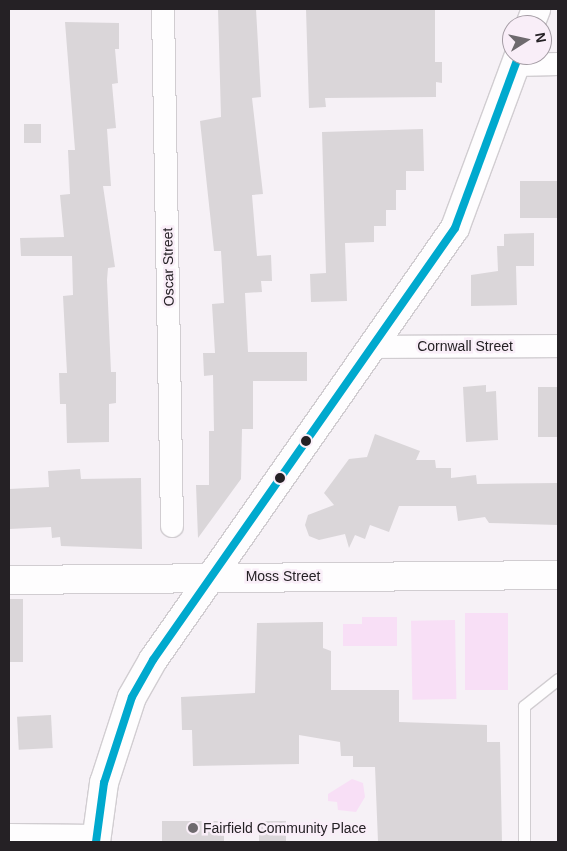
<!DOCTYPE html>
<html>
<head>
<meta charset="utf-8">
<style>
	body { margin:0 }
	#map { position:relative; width:567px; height:851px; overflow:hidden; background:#f6f1f6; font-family:Helvetica,sans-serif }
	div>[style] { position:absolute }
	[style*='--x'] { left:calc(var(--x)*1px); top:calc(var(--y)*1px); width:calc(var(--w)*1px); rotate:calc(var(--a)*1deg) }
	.green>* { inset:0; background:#f8dff6; transform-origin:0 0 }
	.building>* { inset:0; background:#dad6d9; transform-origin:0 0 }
	.roads { filter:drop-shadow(1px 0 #d1cdd1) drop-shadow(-1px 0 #d1cdd1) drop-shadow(0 1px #d1cdd1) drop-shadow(0 -1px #d1cdd1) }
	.lane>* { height:11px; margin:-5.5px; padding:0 5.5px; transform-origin:5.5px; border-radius:5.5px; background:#fefdfe }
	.street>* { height:22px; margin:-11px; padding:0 11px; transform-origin:11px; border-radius:11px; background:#fefdfe }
	.secondary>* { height:28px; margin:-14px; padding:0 14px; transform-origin:14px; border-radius:14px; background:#fefdfe }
	.bus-1>* { height:8px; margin:-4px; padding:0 4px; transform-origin:4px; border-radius:4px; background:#00a9ce }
	.dots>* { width:14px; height:14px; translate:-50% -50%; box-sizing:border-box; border:2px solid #f9eef8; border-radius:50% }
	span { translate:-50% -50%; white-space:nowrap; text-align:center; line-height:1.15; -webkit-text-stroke:5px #f9eef8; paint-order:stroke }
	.street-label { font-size:14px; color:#252125 }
	.poi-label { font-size:14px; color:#252125 }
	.left { translate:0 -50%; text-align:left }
	.frame { position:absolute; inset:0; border:10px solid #252125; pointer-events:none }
	.north { position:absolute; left:502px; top:15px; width:50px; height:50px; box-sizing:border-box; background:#f9eef8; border:1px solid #a49ca4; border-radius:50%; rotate:80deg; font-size:14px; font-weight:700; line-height:20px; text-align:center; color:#252125 }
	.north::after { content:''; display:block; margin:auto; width:18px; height:22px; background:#6e6a6e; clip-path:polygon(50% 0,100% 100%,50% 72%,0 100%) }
</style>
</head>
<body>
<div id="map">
	<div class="green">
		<div style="left:465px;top:613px;width:43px;height:77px"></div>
		<div style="clip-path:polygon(362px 617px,397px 617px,397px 646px,343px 646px,343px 624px,362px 624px)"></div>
		<div style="left:455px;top:620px;width:79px;height:44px;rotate:89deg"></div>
		<div style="clip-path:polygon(352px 779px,363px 783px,365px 797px,356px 812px,338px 810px,337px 802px,328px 801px,328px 794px)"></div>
	</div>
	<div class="building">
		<div style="clip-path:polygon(218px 9px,256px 9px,261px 97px,252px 98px,263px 194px,252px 195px,257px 256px,271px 255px,272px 281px,261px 281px,262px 292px,245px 293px,248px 352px,307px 352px,307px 381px,253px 381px,253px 429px,242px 429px,241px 479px,198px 538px,196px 485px,209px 485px,209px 431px,214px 431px,213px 375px,204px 376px,203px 353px,215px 353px,212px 304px,224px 303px,221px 251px,214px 251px,200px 121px,221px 117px)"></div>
		<div style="clip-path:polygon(306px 9px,435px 9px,435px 62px,442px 62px,442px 83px,436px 82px,436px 97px,325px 98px,326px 107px,309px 108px)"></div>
		<div style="clip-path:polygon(65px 22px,119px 23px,119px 49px,115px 49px,118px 83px,112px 84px,116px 128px,107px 129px,111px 186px,103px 186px,115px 267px,108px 268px,107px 280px,111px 372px,116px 372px,116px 403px,109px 404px,109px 442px,67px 443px,66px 404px,60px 404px,59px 373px,67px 373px,63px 296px,73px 295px,72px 256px,21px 256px,20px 238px,64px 237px,60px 195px,70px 194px,68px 150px,75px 150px)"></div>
		<div style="left:41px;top:124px;width:19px;height:17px;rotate:90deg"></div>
		<div style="clip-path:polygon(423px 129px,424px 171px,406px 171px,406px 190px,396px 190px,396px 210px,386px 210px,386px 226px,374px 226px,374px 242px,345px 243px,347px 301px,311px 302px,310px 274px,326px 273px,322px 132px)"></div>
		<div style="left:520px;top:181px;width:38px;height:37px"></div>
		<div style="clip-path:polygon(534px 233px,534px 266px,516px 266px,517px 305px,471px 306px,471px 275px,498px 271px,497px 246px,504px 246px,504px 234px)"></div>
		<div style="clip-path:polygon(486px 385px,486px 392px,496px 391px,498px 440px,466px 442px,463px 387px)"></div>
		<div style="left:538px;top:387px;width:20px;height:50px"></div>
		<div style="clip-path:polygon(375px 434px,420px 451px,416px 460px,435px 460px,436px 468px,451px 468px,451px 478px,476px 475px,477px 484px,558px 483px,558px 525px,489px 523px,485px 517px,458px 521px,456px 506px,399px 506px,389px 532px,370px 525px,365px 539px,355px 535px,349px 548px,345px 534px,319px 540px,309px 536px,305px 525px,308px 515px,334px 505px,324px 493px,349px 459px,367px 457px)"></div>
		<div style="clip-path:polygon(80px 469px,81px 479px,141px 478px,142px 549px,61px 546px,60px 537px,52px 538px,51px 527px,9px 529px,9px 489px,49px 487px,48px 471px)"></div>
		<div style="left:9px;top:599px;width:14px;height:63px"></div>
		<div style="clip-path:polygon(323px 622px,323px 648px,331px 651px,331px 690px,399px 690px,399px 722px,487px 725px,487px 742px,500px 742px,502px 842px,378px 842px,375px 767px,353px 767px,353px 756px,341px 756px,340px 742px,299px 735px,299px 764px,193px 766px,192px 730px,182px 730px,181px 697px,255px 693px,257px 623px)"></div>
		<div style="left:51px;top:715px;width:33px;height:34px;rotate:87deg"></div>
		<div style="left:162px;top:821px;width:62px;height:21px"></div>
		<div style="left:259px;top:821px;width:27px;height:21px"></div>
	</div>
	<div class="roads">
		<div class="lane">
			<div style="--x:524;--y:842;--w:136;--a:-90"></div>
			<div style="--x:524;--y:706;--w:43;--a:-38.5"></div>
		</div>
		<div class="street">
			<div style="--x:163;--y:9;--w:517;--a:89"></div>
			<div style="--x:515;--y:65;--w:43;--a:-1.3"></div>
			<div style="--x:371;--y:347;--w:187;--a:-0.3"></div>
			<div style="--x:9;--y:835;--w:87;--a:0.7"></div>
		</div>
		<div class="secondary">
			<div style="--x:530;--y:25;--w:17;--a:-69"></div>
			<div style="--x:9;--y:580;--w:549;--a:-0.52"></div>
			<div style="--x:96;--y:842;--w:60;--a:-82.3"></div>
			<div style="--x:104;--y:783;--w:90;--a:-72"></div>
			<div style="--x:132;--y:697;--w:43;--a:-60.4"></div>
			<div style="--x:153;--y:660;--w:527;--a:-55.04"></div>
			<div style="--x:455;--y:228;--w:184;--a:-69.7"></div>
		</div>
	</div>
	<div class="bus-1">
		<div style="--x:96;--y:842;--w:60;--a:-82.3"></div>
		<div style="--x:104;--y:783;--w:90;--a:-72"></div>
		<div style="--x:132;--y:697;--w:43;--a:-60.4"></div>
		<div style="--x:153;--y:660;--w:527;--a:-55.04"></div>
		<div style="--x:455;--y:228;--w:184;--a:-69.7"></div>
	</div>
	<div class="dots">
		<div style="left:306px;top:441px;background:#252125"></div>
		<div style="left:280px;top:478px;background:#252125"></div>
		<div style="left:193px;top:828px;background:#6e6a6e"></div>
	</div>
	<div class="street-label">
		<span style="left:168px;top:267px;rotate:-91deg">Oscar Street</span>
		<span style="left:465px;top:346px">Cornwall Street</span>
		<span style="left:283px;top:576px">Moss Street</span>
	</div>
	<div class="poi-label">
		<span class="left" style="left:203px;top:828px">Fairfield Community Place</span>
	</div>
	<div class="frame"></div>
	<div class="north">N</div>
</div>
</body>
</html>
